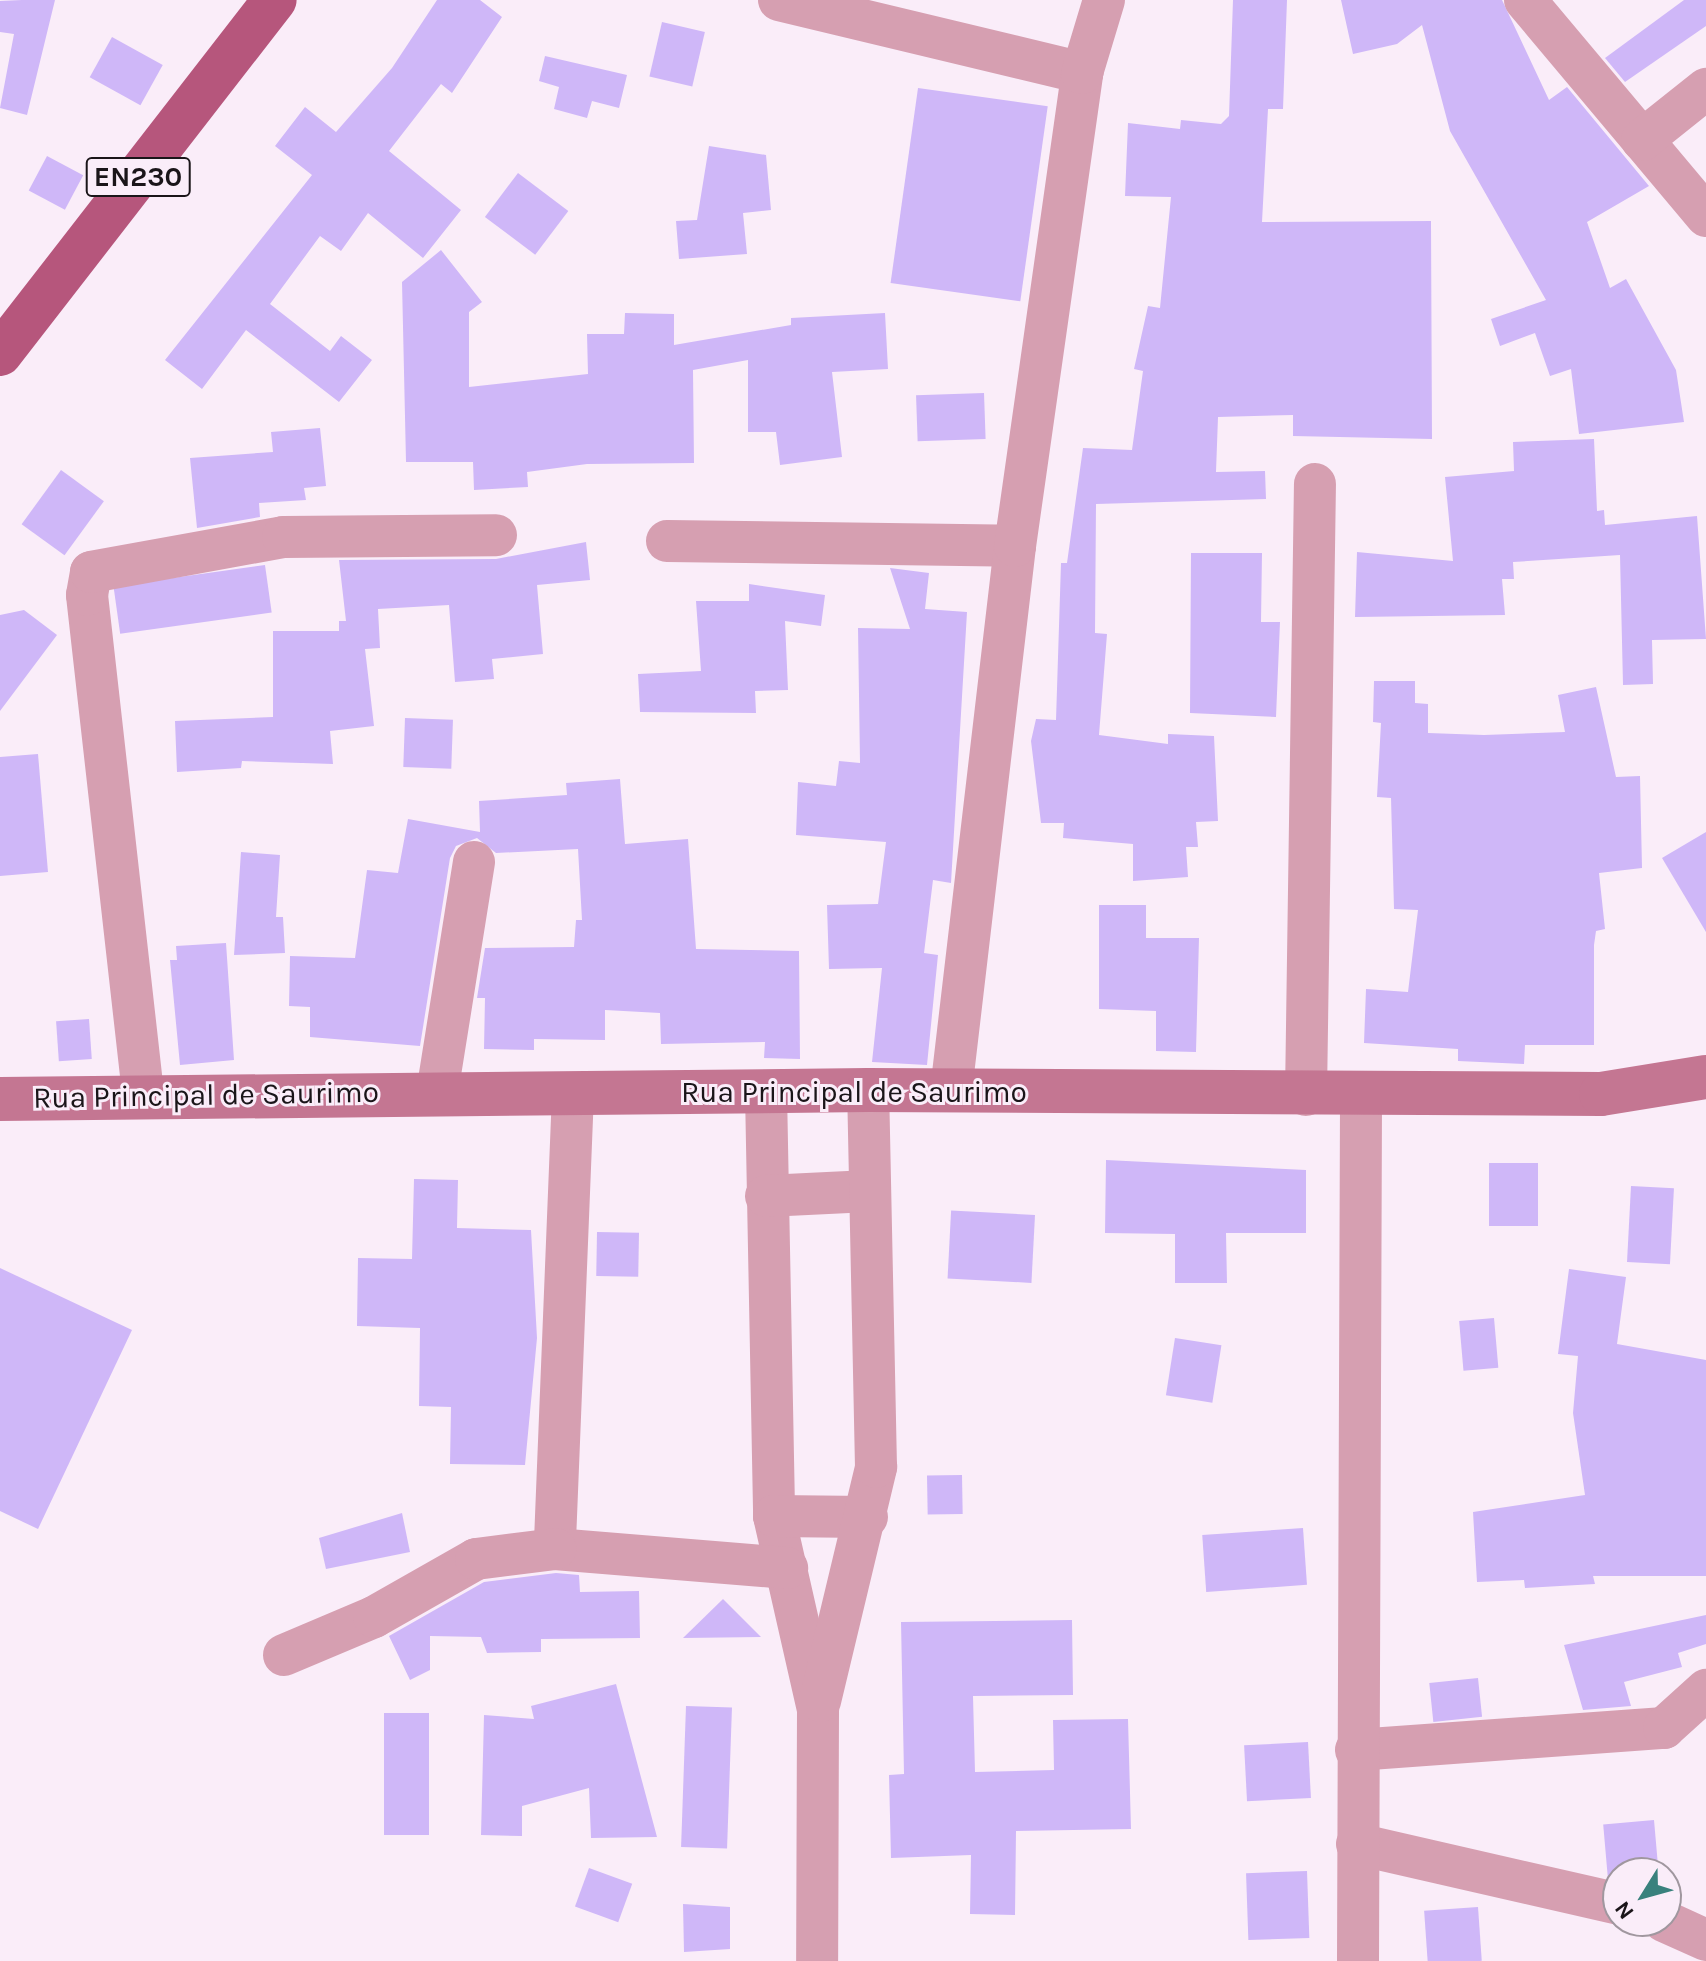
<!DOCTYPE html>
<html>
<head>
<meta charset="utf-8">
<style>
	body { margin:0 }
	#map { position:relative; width:1706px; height:1961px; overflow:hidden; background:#faedf9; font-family:Karla,sans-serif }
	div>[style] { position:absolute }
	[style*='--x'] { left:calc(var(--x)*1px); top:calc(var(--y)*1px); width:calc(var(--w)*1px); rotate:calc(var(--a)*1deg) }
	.building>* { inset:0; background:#cfb7f8; transform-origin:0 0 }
	.street>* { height:42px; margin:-21px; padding:0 21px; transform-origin:21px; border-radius:21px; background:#d69fb1 }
	.secondary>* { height:44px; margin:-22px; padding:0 22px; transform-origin:22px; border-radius:22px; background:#c47692 }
	.primary>* { height:44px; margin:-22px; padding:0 22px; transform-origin:22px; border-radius:22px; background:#b6567c }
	span { translate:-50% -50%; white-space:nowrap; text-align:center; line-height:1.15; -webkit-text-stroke:6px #faedf9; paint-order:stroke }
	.shield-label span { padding:2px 6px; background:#faedf9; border:2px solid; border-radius:6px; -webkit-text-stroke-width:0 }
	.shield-label { font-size:28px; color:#1a1519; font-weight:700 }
	.street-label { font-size:30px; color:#1a1519 }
	.north { position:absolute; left:1602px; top:1857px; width:80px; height:80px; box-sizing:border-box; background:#faedf9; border:2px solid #a0979f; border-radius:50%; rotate:233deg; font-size:22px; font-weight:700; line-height:32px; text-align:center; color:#1a1519 }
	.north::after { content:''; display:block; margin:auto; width:28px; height:36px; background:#39817d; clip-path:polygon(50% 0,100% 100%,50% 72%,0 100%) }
</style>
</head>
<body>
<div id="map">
	<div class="building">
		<div style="clip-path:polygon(22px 0,55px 0,27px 115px,0 108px,14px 34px,0 32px,0 1px)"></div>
		<div style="clip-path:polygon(437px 0,480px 0,502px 17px,452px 93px,441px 84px,389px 151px,461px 210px,423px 258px,368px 213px,341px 251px,320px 236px,270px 304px,330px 351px,341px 336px,372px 360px,339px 402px,246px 330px,202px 389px,165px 360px,312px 175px,275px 146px,305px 107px,336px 132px,392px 68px)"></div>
		<div style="clip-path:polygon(1233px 0,1287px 0,1283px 109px,1268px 109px,1262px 222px,1431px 221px,1432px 439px,1293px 436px,1293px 415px,1218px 417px,1216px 472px,1265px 471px,1266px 499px,1096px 504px,1095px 633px,1107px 634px,1099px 735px,1168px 744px,1168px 734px,1214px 736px,1218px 821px,1196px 822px,1198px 847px,1186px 847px,1188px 877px,1133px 881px,1133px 844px,1063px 838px,1064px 823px,1041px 823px,1031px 741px,1036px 719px,1056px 720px,1061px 563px,1067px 563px,1083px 448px,1132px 450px,1143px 371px,1134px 369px,1148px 306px,1160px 308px,1171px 197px,1125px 196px,1128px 123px,1180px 129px,1181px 120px,1221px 124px,1229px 116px)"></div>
		<div style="clip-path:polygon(1341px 0,1502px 0,1549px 100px,1567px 87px,1649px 186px,1587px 222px,1610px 288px,1626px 279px,1676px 370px,1684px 422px,1579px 434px,1571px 369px,1550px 376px,1535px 333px,1500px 346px,1491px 319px,1546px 300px,1450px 131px,1422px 25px,1397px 44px,1353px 54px)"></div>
		<div style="clip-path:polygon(1684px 0,1706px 0,1706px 26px,1625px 82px,1605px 58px)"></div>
		<div style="left:662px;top:22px;width:44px;height:56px;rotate:13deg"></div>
		<div style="left:112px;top:37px;width:58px;height:46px;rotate:29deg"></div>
		<div style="clip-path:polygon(545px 56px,627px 75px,619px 108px,592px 101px,587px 118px,554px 109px,559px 87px,539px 81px)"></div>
		<div style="left:918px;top:88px;width:131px;height:197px;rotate:8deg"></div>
		<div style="clip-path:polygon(709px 146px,766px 155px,771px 210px,743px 213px,747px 254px,679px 259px,676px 221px,697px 220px)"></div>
		<div style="left:47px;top:156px;width:41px;height:39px;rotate:28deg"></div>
		<div style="left:518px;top:173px;width:63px;height:55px;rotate:37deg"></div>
		<div style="clip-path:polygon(441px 250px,482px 302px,469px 312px,469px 387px,588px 374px,587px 334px,624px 334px,625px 313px,674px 314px,674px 345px,791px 325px,791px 318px,885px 313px,888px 369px,832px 372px,842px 457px,780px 465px,776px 432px,748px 432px,748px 360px,693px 370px,694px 463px,587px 464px,527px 472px,528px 487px,474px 490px,473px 462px,406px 462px,402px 282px)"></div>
		<div style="left:984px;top:393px;width:46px;height:68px;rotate:88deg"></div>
		<div style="clip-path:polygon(320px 428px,326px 486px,304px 488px,306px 500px,259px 503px,260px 517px,197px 528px,190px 458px,273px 452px,271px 432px)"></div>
		<div style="clip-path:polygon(1594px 439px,1597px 511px,1604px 510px,1605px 525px,1697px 516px,1706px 639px,1652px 640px,1653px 684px,1623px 685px,1620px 555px,1513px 562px,1514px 579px,1502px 579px,1505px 615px,1355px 617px,1357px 552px,1453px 561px,1445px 477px,1514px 471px,1513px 442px)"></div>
		<div style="left:61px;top:470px;width:53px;height:67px;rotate:36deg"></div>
		<div style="clip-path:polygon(586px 542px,590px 580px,537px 585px,543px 654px,492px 659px,494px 679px,455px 682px,449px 605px,378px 609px,380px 648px,365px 649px,374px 726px,330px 731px,333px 764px,242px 761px,241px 768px,177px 772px,175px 721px,273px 717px,273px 631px,339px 631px,339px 621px,346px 621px,339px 560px,496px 559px)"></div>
		<div style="clip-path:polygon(1191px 553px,1262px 553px,1261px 622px,1280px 622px,1276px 717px,1190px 713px)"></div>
		<div style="left:265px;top:565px;width:48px;height:153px;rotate:82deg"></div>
		<div style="clip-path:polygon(890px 568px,929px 573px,925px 609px,967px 612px,951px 883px,933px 880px,924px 953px,938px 955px,927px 1065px,872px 1062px,882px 968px,829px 969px,827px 905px,878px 904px,886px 842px,796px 835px,798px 782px,836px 786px,839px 761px,860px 763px,858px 628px,910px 629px)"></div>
		<div style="clip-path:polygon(749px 584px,825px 595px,821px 626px,785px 621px,788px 690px,755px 691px,756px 713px,640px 712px,638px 674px,701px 671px,696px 601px,749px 601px)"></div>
		<div style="clip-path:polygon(24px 610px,57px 635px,0 711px,0 615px)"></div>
		<div style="clip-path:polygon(1374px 681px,1415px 681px,1415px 703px,1428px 704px,1428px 733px,1484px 735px,1565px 732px,1558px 695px,1596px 687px,1616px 777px,1640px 776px,1642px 868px,1599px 873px,1605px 929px,1596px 931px,1594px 945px,1594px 1045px,1525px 1045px,1524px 1064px,1458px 1061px,1458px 1049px,1364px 1043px,1366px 989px,1408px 992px,1418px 910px,1394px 909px,1391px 798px,1377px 797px,1381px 723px,1373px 722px)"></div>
		<div style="left:405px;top:718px;width:48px;height:49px;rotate:2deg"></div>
		<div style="clip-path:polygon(38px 754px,48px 872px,0 876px,0 757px)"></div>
		<div style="clip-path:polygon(620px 779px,625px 844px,688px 839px,696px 949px,799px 951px,800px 1059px,764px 1058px,765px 1042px,661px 1044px,660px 1013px,605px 1010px,605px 1040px,534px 1039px,534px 1050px,484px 1049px,485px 998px,477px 998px,485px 948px,574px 947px,576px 920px,582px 920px,578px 849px,496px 853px,477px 838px,456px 846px,450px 858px,420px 1046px,310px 1037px,310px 1007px,289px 1006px,290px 956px,355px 958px,367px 870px,398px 873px,408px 819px,480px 832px,479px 801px,567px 795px,566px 783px)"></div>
		<div style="clip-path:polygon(1706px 832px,1706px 932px,1662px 858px)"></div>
		<div style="clip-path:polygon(241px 852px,280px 855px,276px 917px,283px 917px,285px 953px,234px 955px)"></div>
		<div style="clip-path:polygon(1099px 905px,1146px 905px,1146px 938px,1199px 938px,1196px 1052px,1156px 1051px,1156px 1011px,1099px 1009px)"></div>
		<div style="clip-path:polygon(226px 943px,234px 1060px,180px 1065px,170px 960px,177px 960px,176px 946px)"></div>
		<div style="left:89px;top:1019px;width:40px;height:33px;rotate:86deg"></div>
		<div style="clip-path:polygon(1106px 1160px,1306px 1170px,1306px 1233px,1226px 1233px,1227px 1283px,1175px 1283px,1175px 1234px,1105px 1233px)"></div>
		<div style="left:1538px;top:1163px;width:63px;height:49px;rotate:90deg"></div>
		<div style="clip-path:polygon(414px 1179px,458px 1180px,457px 1228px,531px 1230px,537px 1338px,525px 1465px,450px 1464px,451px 1407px,419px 1406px,420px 1328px,357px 1326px,358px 1258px,412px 1259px)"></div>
		<div style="left:1631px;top:1186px;width:43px;height:76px;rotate:3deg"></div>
		<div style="left:1035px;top:1215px;width:68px;height:84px;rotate:93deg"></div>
		<div style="left:597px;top:1232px;width:42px;height:44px;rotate:1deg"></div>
		<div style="clip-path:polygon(0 1268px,132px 1330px,38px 1529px,0 1511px)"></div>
		<div style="clip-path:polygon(1569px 1269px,1626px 1277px,1617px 1344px,1706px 1360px,1706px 1576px,1593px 1576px,1595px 1584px,1525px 1588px,1524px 1580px,1477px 1582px,1473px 1512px,1585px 1495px,1573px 1413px,1578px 1356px,1558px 1354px)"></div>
		<div style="left:1494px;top:1318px;width:50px;height:35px;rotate:85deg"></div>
		<div style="left:1175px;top:1338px;width:47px;height:58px;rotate:9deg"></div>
		<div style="left:962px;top:1475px;width:39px;height:35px;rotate:89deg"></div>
		<div style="clip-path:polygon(402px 1513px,410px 1552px,326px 1569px,319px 1538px)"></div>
		<div style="left:1303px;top:1528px;width:57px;height:101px;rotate:86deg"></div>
		<div style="clip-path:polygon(556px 1573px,579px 1575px,580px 1592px,639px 1591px,640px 1638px,541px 1639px,541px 1652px,487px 1653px,481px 1637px,430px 1636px,430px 1670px,410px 1680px,389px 1636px,484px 1582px)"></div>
		<div style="clip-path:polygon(723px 1599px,761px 1637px,683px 1638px)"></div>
		<div style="clip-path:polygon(1706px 1615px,1706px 1644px,1678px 1653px,1682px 1667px,1624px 1682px,1631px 1706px,1583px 1710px,1564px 1645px)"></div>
		<div style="clip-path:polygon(1072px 1620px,1073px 1695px,973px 1696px,975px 1772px,1054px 1770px,1053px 1720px,1128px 1719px,1131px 1829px,1016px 1831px,1015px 1915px,970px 1914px,971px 1855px,891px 1858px,889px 1775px,904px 1774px,901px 1622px)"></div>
		<div style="left:1478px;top:1678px;width:39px;height:49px;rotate:84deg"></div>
		<div style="clip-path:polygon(616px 1684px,657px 1837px,591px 1838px,589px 1788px,522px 1806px,522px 1836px,481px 1835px,484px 1715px,534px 1719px,531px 1706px)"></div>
		<div style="left:686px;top:1706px;width:46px;height:141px;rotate:2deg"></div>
		<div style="left:384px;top:1713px;width:45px;height:122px"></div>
		<div style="left:1308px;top:1742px;width:56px;height:64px;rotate:87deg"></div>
		<div style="left:1654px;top:1820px;width:53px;height:51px;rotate:85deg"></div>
		<div style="left:589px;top:1868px;width:46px;height:41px;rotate:20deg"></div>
		<div style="left:1307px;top:1871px;width:67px;height:61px;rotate:88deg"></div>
		<div style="clip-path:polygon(683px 1904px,730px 1907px,730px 1949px,684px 1952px)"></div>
		<div style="left:1478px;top:1907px;width:54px;height:54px;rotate:86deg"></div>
	</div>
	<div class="street">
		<div style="--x:779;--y:0;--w:312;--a:13.5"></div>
		<div style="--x:1525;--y:0;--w:282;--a:50"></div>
		<div style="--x:1642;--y:140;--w:82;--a:-38.6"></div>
		<div style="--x:667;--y:541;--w:348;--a:0.8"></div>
		<div style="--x:951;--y:1091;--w:549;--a:-83.3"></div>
		<div style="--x:1015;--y:546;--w:478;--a:-81.9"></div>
		<div style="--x:1082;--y:73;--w:76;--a:-73.2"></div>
		<div style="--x:766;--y:1092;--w:424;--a:88.9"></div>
		<div style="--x:774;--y:1516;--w:199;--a:77.2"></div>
		<div style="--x:818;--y:1710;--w:251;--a:90.2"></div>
		<div style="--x:143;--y:1093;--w:501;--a:-96.42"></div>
		<div style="--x:87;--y:595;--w:23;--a:-80"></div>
		<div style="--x:91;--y:572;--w:195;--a:-10.3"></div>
		<div style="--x:283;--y:537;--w:213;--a:-0.5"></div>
		<div style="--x:437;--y:1093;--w:234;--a:-80.9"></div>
		<div style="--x:573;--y:1093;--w:456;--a:92.3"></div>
		<div style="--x:555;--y:1549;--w:233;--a:4.7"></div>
		<div style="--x:1306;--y:1095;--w:611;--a:-89.16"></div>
		<div style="--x:766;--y:1196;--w:103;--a:-2.8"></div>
		<div style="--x:774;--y:1516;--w:93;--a:0.6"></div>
		<div style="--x:284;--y:1655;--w:98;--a:-22.9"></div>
		<div style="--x:374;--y:1617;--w:117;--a:-29.6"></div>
		<div style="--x:476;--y:1559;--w:80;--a:-7.2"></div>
		<div style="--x:820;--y:1701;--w:241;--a:-76.5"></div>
		<div style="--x:876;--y:1467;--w:377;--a:-91.2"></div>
		<div style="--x:1356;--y:1750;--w:309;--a:-4.1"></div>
		<div style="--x:1664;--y:1728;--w:57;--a:-42.1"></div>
		<div style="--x:1357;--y:1844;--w:268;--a:12.9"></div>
		<div style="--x:1664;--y:1921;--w:46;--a:24.3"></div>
		<div style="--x:1358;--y:1961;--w:865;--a:-89.8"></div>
	</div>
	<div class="secondary">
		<div style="--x:0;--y:1099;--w:868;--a:-0.59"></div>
		<div style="--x:868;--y:1090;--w:733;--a:0.31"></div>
		<div style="--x:1601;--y:1094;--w:106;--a:-9.2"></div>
	</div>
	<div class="primary">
		<div style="--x:0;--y:354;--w:448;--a:-52.2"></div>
	</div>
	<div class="shield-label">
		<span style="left:138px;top:177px">EN230</span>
	</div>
	<div class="street-label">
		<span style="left:854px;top:1092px">Rua Principal de Saurimo</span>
		<span style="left:206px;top:1095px;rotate:-1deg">Rua Principal de Saurimo</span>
	</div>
	<div class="north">N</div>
</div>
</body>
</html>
